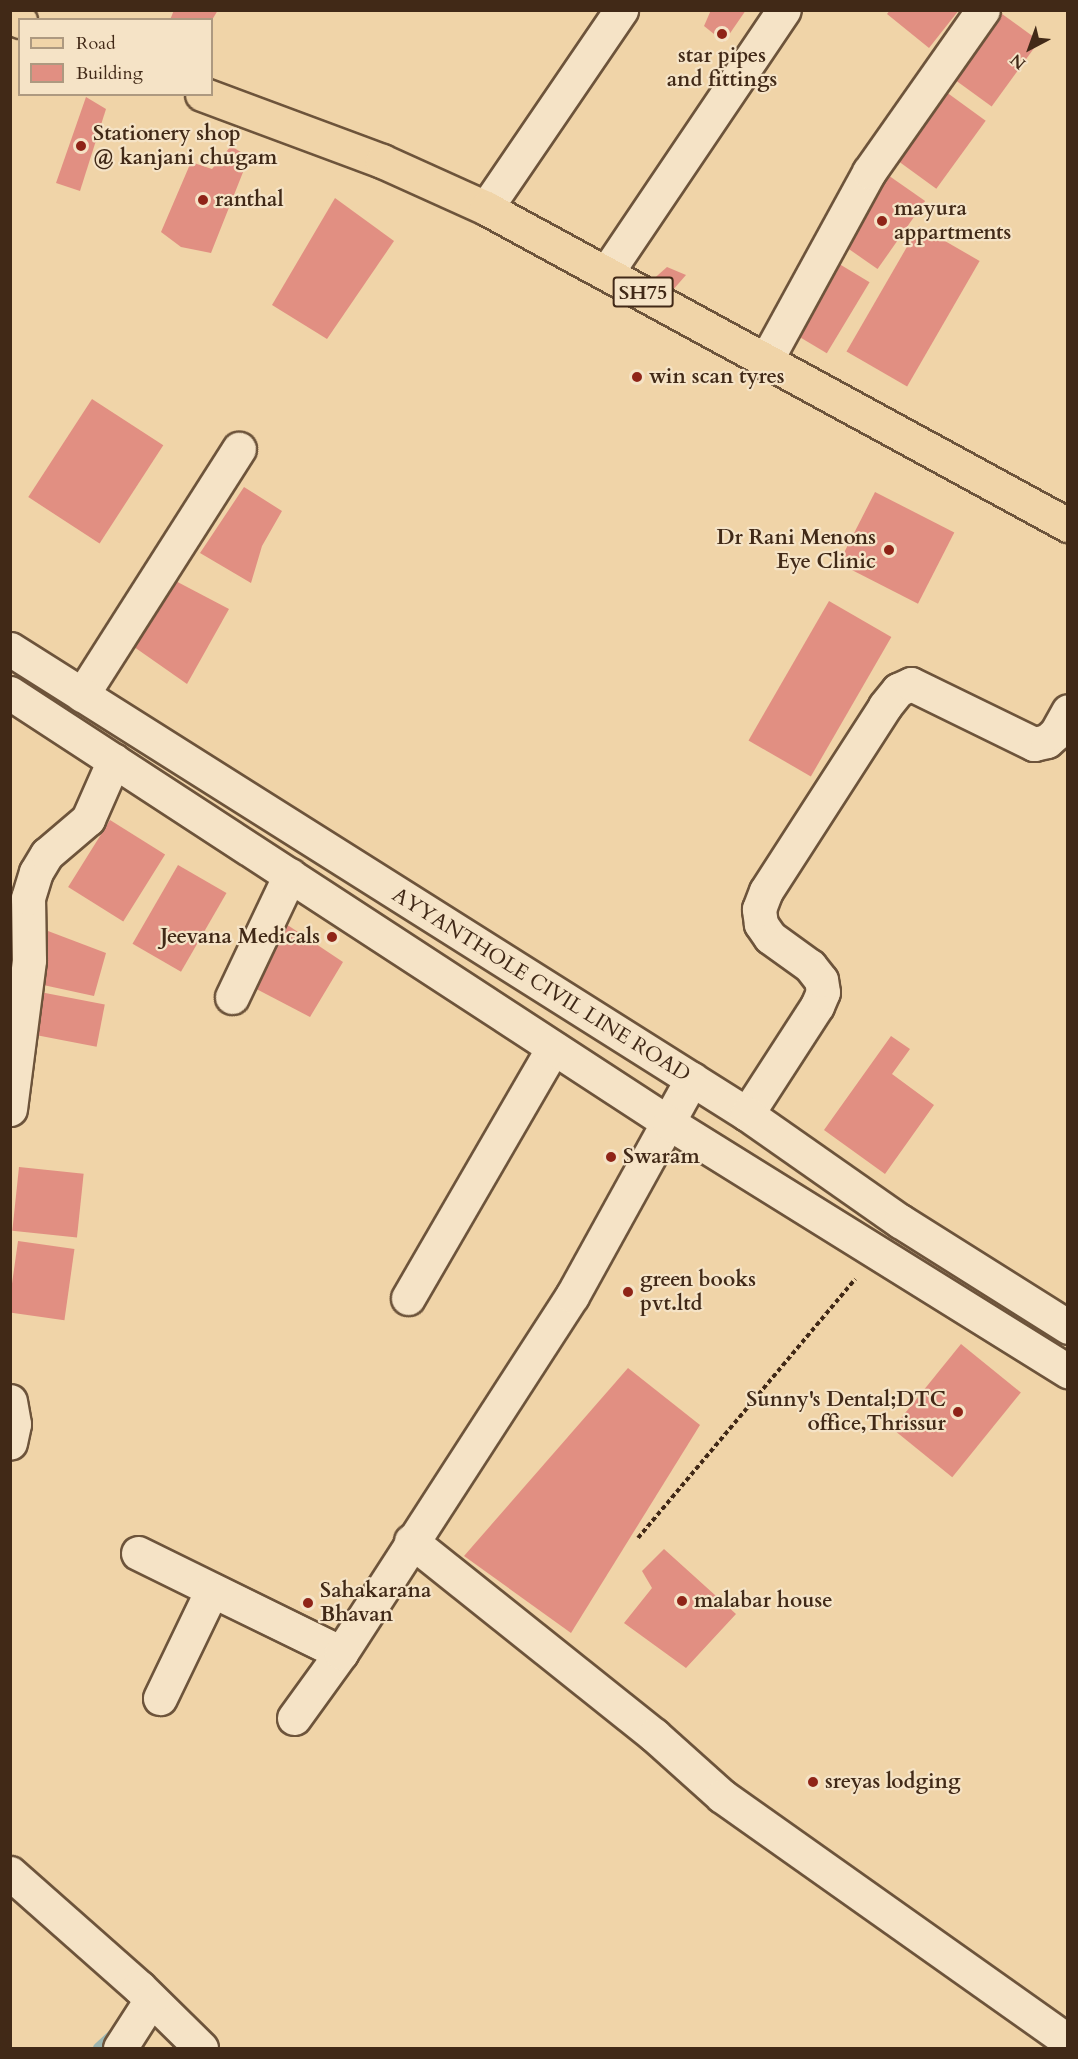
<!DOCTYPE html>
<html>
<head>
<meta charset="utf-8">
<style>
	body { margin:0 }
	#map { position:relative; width:1078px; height:2059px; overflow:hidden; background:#f0d4a8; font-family:Cardo,serif }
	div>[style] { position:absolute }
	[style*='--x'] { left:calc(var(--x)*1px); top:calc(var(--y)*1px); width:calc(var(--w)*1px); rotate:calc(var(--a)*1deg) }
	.stream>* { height:10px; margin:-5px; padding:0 5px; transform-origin:5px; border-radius:5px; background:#9db6b1 }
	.building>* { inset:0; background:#e18f82; transform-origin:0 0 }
	.path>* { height:4px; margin-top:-2px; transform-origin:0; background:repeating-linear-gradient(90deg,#412917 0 4.5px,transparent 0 7.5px) }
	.roads { filter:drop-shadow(2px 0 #6d543b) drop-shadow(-2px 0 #6d543b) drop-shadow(0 2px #6d543b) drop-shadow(0 -2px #6d543b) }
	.street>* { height:33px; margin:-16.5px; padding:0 16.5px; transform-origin:16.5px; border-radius:16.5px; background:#f5e3c6 }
	.secondary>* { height:33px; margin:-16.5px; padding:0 16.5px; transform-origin:16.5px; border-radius:16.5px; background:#f5e3c6 }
	.primary>* { height:33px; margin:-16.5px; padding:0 16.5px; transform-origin:16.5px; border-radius:16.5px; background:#f0d4a8 }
	.dots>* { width:16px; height:16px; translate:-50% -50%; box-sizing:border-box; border:3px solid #f5e3c6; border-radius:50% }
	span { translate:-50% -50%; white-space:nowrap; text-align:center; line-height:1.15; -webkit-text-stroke:4.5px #f5e3c6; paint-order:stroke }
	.shield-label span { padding:2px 4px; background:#f5e3c6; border:2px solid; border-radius:4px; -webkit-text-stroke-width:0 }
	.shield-label { font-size:20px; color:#412917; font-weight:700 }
	.poi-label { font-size:21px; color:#412917; font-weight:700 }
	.left { translate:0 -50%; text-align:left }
	.right { translate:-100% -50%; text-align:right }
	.street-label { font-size:21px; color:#412917 }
	.frame { position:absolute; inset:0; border:12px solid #412917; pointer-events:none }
	.legend { position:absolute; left:18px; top:18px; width:195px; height:78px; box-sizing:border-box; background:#f5e3c6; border:2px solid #ad9980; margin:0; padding:8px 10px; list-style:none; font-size:18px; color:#412917 }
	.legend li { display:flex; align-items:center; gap:12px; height:30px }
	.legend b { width:30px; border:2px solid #ad9980 }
	.north { position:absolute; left:1000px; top:18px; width:60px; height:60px; -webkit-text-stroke:4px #f5e3c6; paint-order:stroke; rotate:221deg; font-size:16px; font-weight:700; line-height:24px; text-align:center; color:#412917 }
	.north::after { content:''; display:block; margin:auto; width:21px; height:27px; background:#412917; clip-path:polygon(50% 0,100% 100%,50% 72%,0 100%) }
</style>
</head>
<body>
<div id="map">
	<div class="stream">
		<div style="--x:98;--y:2048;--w:25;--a:-43"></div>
	</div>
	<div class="building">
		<div style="clip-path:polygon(174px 10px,218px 10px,212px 20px,170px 20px)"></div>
		<div style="clip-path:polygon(711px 10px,746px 10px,724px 42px,704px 26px)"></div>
		<div style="clip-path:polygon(890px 10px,959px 10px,929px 48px,887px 14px)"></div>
		<div style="left:998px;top:11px;width:51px;height:81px;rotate:36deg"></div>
		<div style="left:942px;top:89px;width:54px;height:84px;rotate:36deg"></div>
		<div style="clip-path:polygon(86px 97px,106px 109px,80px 191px,56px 183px)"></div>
		<div style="clip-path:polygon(231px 146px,249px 157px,211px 253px,181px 247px,161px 232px,191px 162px,212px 169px)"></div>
		<div style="left:885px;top:173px;width:49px;height:83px;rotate:35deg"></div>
		<div style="clip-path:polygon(335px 198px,394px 241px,327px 339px,272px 305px)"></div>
		<div style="left:919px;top:226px;width:70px;height:145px;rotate:30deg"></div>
		<div style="left:831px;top:259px;width:45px;height:83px;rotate:31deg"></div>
		<div style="clip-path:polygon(667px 267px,686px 275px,672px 291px,649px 283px)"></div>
		<div style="left:92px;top:399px;width:85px;height:117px;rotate:33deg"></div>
		<div style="clip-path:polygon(244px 487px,282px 511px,262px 546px,251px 583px,200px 553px)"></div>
		<div style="left:875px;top:492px;width:89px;height:80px;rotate:27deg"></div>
		<div style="clip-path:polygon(168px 577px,229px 609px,187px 684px,127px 642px)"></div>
		<div style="left:829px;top:601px;width:72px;height:161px;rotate:30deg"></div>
		<div style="left:110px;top:820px;width:65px;height:79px;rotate:32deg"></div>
		<div style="left:178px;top:865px;width:56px;height:91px;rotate:30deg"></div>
		<div style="clip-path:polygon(280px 920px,343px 962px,310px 1017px,247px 984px)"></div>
		<div style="clip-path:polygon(48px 931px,106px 953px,94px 996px,34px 983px)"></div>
		<div style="left:40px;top:992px;width:66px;height:43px;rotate:11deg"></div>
		<div style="clip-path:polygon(891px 1036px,910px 1049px,892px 1074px,934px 1105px,885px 1174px,824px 1130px)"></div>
		<div style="left:19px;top:1167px;width:65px;height:64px;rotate:6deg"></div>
		<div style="left:18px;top:1241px;width:57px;height:72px;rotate:8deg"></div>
		<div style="left:961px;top:1344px;width:77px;height:109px;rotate:39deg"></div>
		<div style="clip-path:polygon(628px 1368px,700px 1425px,571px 1633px,464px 1556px)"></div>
		<div style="clip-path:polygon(664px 1549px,736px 1614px,686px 1668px,624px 1623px,652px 1588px,642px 1571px)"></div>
	</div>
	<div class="path">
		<div style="--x:638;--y:1538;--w:338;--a:-50"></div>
	</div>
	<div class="roads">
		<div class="street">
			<div style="--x:486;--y:208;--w:240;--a:-55.7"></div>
			<div style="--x:607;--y:272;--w:316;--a:-56"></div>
			<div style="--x:765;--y:362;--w:217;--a:-61.3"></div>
			<div style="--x:869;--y:172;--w:198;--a:-54.9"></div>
			<div style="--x:82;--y:695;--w:292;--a:-57.5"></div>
			<div style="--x:232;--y:997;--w:135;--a:-64.6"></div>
			<div style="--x:10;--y:1109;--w:150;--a:-82.7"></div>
			<div style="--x:29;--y:960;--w:62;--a:-90.9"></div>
			<div style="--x:28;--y:898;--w:27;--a:-73"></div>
			<div style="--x:36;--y:872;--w:21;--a:-59"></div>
			<div style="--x:47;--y:854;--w:54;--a:-40.5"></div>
			<div style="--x:88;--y:819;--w:64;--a:-66.2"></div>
			<div style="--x:747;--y:1114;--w:129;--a:-57.1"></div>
			<div style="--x:817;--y:1006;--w:15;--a:-67"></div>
			<div style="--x:823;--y:992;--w:12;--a:-99"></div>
			<div style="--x:821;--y:980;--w:18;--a:-128"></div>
			<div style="--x:810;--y:966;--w:49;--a:-144.1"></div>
			<div style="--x:770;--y:937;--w:16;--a:-125"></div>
			<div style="--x:761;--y:924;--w:15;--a:-98"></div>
			<div style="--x:759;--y:909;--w:19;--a:-69"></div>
			<div style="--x:766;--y:891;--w:220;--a:-57.2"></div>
			<div style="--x:885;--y:706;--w:21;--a:-51"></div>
			<div style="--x:898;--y:690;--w:14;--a:-25"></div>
			<div style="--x:911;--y:684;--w:137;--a:26"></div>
			<div style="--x:1034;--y:744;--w:13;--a:-13"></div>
			<div style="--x:1047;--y:741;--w:12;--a:-42"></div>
			<div style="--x:1056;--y:733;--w:25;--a:-61"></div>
			<div style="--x:408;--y:1298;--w:289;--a:-59.9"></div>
			<div style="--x:10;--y:1401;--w:23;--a:80"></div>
			<div style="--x:14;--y:1424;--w:19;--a:102"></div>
			<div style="--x:411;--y:1541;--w:311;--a:38.6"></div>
			<div style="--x:654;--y:1735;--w:91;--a:41.9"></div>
			<div style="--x:722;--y:1796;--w:424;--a:35.3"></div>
			<div style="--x:138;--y:1553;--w:226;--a:26.2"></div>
			<div style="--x:341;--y:1653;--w:144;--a:-154"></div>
			<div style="--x:212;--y:1590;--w:120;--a:115.7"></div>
			<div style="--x:294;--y:1718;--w:80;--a:-54.1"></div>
			<div style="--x:341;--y:1653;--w:425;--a:-57.1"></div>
			<div style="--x:572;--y:1296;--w:248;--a:-61.1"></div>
			<div style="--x:10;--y:1873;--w:172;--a:41.5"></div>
			<div style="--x:139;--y:1987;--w:87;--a:44.5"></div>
			<div style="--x:120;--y:2048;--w:56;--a:-57.4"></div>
		</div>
		<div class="secondary">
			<div style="--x:10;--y:649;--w:871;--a:32.25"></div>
			<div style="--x:747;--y:1114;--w:187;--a:35"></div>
			<div style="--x:900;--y:1221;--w:199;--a:32.2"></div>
			<div style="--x:10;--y:693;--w:787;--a:33.12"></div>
			<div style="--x:669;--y:1123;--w:470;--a:31.9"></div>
		</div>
		<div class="primary">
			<div style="--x:10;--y:17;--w:11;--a:22"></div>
			<div style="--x:202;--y:94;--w:192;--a:20.4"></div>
			<div style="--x:382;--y:161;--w:114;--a:24.3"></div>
			<div style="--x:486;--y:208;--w:663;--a:28.58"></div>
		</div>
	</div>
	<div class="dots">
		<div style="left:722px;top:34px;background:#8f2418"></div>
		<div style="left:81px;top:146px;background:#8f2418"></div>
		<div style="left:203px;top:200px;background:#8f2418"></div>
		<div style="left:882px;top:221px;background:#8f2418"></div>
		<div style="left:637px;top:377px;background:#8f2418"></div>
		<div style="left:889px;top:550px;background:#8f2418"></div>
		<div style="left:332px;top:937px;background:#8f2418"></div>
		<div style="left:611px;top:1157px;background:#8f2418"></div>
		<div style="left:628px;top:1292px;background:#8f2418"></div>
		<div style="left:958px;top:1412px;background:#8f2418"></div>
		<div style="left:682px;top:1601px;background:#8f2418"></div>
		<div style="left:308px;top:1603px;background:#8f2418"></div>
		<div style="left:813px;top:1782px;background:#8f2418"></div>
	</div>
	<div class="shield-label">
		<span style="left:643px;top:292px">SH75</span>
	</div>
	<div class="poi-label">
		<span style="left:722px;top:68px">star pipes<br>and fittings</span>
		<span class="left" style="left:93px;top:146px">Stationery shop<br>@ kanjani chugam</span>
		<span class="left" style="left:215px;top:200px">ranthal</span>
		<span class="left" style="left:894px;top:221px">mayura<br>appartments</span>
		<span class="left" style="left:649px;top:377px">win scan tyres</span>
		<span class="right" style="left:876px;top:550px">Dr Rani Menons<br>Eye Clinic</span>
		<span class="right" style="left:320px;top:937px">Jeevana Medicals</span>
		<span class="left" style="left:623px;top:1157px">Swaram</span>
		<span class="left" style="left:640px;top:1292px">green books<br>pvt.ltd</span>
		<span class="right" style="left:946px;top:1412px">Sunny's Dental;DTC<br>office,Thrissur</span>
		<span class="left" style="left:320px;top:1603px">Sahakarana<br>Bhavan</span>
		<span class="left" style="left:694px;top:1601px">malabar house</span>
		<span class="left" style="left:825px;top:1782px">sreyas lodging</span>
	</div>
	<div class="street-label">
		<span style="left:541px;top:985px;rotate:32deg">AYYANTHOLE CIVIL LINE ROAD</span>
	</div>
	<div class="frame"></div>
	<ul class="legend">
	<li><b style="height:8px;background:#f0d4a8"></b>Road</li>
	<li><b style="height:16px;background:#e18f82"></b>Building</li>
	</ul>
	<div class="north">N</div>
</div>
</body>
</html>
